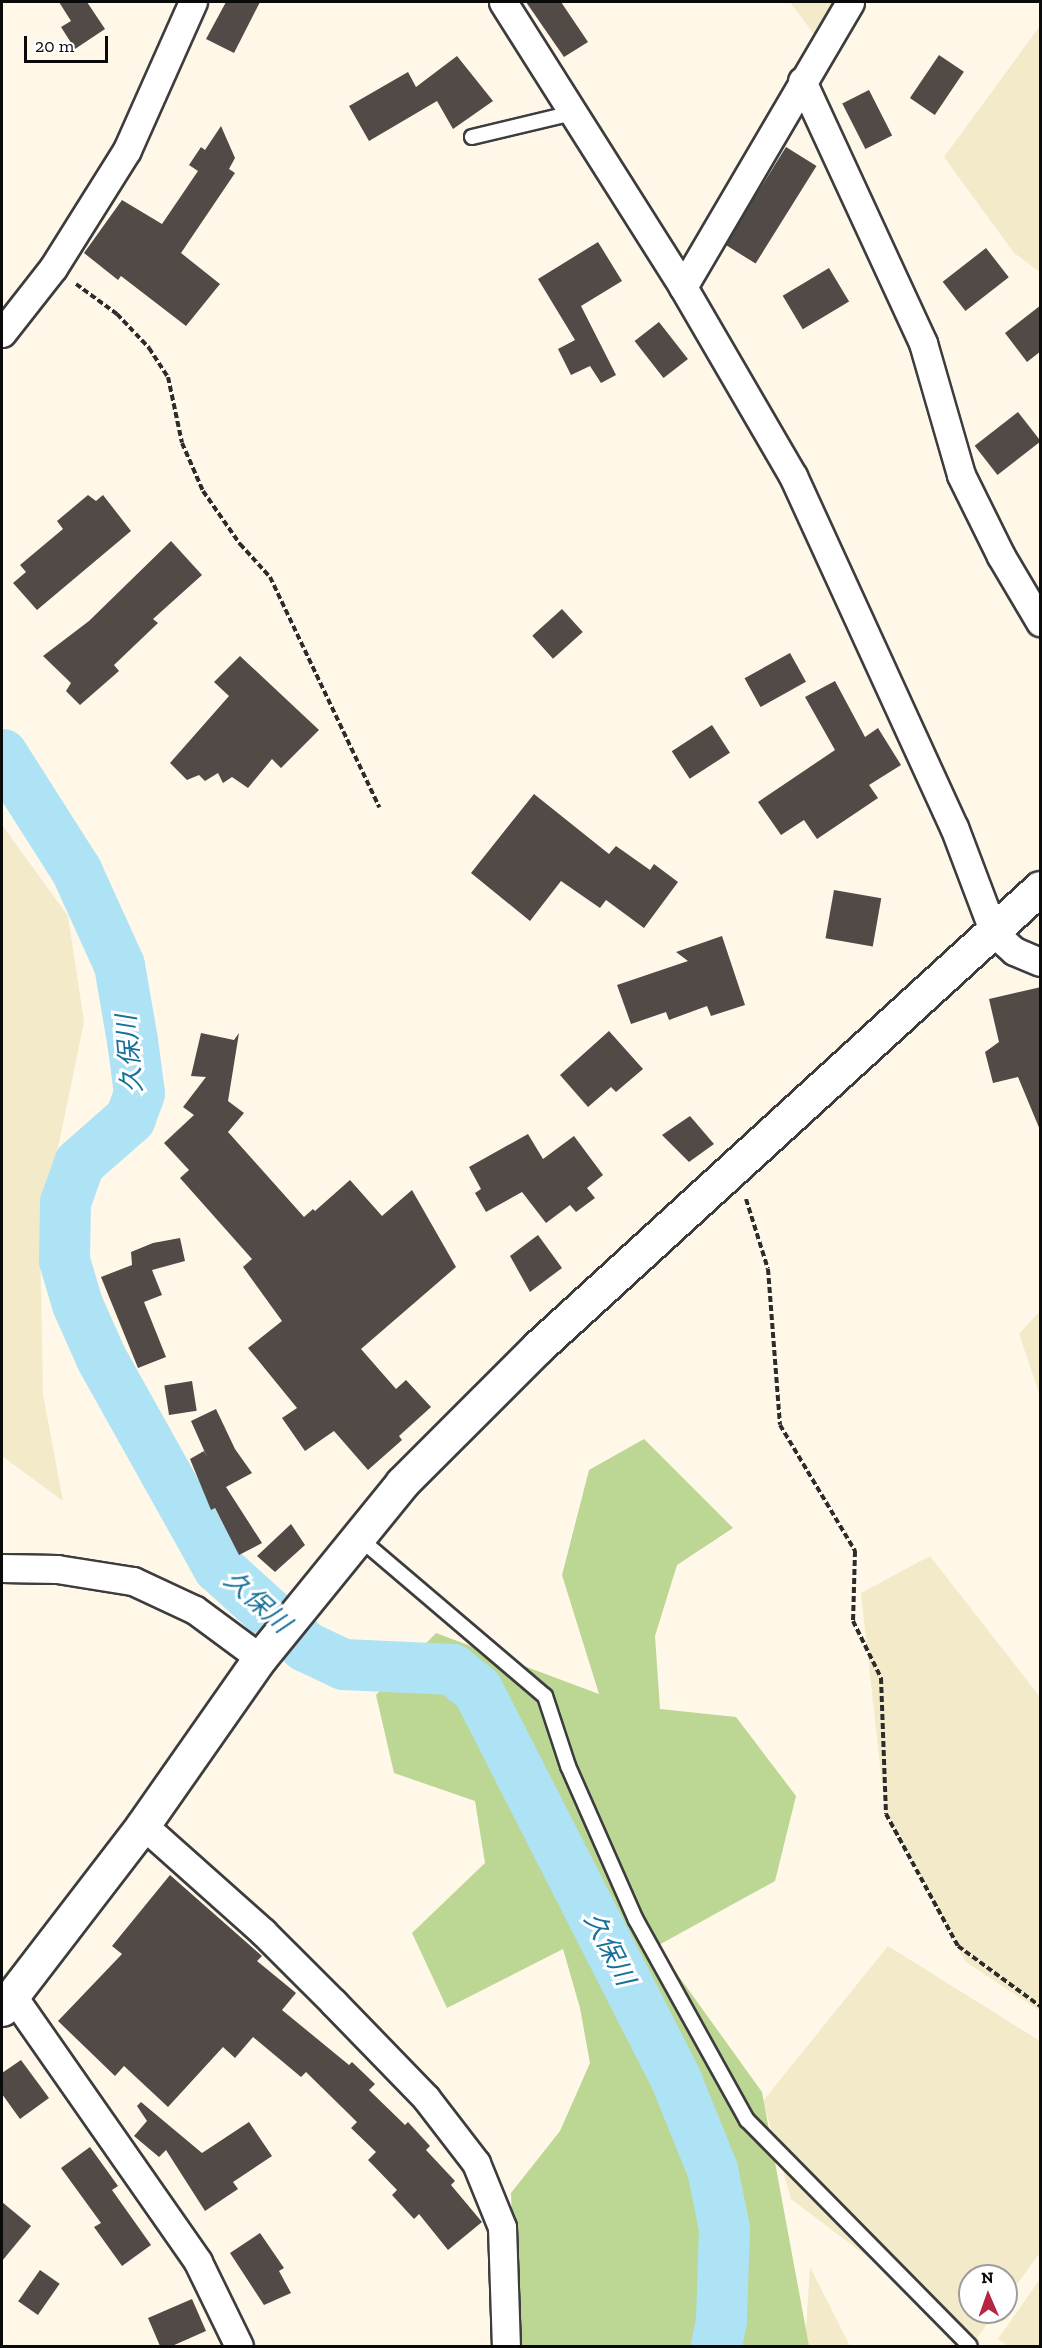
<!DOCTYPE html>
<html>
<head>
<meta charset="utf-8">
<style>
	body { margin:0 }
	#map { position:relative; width:1042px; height:2348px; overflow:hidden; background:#fff7e8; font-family:"Zilla Slab","Noto Sans JP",serif }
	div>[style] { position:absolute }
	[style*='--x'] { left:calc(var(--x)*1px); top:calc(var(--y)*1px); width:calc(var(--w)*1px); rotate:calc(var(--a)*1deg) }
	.farmland>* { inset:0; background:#f3eac9 }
	.forest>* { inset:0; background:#bbd793 }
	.river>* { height:51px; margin:-25.5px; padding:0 25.5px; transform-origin:25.5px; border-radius:25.5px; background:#aee3f5 }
	.building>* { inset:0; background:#524a47; transform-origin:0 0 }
	.path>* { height:4px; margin-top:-2px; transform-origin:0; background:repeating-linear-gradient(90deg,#2c2c2c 0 6px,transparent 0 9px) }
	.roads { filter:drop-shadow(2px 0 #3d3d3d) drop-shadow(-2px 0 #3d3d3d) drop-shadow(0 2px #3d3d3d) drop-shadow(0 -2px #3d3d3d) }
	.service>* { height:14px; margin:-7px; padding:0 7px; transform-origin:7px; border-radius:7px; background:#fff }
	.minor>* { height:27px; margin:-13.5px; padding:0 13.5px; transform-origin:13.5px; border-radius:13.5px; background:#fff }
	.tertiary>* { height:33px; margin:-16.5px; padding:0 16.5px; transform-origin:16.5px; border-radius:16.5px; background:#fff }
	span { translate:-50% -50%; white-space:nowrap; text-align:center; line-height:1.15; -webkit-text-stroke:6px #fff; paint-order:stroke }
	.water-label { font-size:26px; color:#177198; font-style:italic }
	.frame { position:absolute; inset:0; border:3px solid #0a0a0a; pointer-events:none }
	.north { position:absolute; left:958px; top:2264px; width:60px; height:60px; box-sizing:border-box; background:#fff; border:2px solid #9d9d9d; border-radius:50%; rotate:358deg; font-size:16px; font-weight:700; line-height:24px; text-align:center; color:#0a0a0a }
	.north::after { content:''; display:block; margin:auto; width:21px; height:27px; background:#b62640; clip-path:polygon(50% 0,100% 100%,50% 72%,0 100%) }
	.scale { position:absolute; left:24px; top:36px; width:84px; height:27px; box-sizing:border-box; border:3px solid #0a0a0a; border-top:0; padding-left:8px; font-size:18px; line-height:21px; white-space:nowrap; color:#0a0a0a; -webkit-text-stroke:4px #fff; paint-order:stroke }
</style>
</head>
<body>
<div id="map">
	<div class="farmland">
		<div style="clip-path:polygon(790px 2px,834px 2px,816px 37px)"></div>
		<div style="clip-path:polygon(1040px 26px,1040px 272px,1014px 253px,944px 157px)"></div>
		<div style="clip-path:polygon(2px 825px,68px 916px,84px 1022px,40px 1235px,43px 1394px,63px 1501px,2px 1456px)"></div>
		<div style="clip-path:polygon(1040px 1311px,1040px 1396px,1019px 1334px)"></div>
		<div style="clip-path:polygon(930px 1556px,1040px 1697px,1040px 2011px,966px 1962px,885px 1810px,861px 1593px)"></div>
		<div style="clip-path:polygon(888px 1946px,1040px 2041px,1040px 2253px,1006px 2299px,1006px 2276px,970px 2276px,970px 2312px,996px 2312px,976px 2339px,791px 2199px,763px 2101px)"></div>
		<div style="clip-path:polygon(810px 2267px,850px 2346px,805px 2346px)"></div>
		<div style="clip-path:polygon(1040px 2279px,1040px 2346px,1008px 2346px,998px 2339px)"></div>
	</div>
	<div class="forest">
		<div style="clip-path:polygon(644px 1439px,733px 1528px,677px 1565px,655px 1636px,660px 1709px,736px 1717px,796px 1796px,775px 1881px,657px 1946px,762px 2092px,809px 2346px,518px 2346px,511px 2193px,560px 2131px,590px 2063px,580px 2008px,563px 1949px,447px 2008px,412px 1933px,485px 1863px,475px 1801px,394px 1773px,376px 1695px,436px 1633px,599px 1694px,562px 1575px,589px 1470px)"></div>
	</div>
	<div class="river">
		<div style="--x:2;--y:754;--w:138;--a:57.5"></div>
		<div style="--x:76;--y:870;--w:104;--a:65.6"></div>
		<div style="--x:119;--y:965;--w:76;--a:80.2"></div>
		<div style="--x:132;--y:1040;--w:53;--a:82.5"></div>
		<div style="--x:139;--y:1093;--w:27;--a:110"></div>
		<div style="--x:130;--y:1118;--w:68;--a:138.6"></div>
		<div style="--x:79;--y:1163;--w:41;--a:109.7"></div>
		<div style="--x:65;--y:1202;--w:58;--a:91"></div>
		<div style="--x:64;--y:1260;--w:46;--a:73.5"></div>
		<div style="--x:77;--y:1304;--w:59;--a:66"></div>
		<div style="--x:101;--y:1358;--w:240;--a:60.8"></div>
		<div style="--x:218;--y:1567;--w:118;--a:42.2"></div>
		<div style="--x:305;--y:1646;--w:42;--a:25.3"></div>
		<div style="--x:343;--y:1664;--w:109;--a:2.6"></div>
		<div style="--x:452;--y:1669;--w:32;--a:39"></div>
		<div style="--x:477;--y:1689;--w:439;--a:63"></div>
		<div style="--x:676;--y:2080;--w:96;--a:68"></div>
		<div style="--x:712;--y:2169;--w:60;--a:78.5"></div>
		<div style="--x:724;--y:2228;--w:92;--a:91.9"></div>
		<div style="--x:721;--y:2320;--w:26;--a:101"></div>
	</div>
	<div class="building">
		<div style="clip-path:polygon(59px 2px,87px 2px,105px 29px,75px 49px,61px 27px,71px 21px)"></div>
		<div style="clip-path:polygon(226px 2px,260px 2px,234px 53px,206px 39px)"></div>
		<div style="clip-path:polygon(526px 2px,561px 2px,588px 42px,564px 57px)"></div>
		<div style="left:939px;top:55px;width:30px;height:52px;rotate:34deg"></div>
		<div style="clip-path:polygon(457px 56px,493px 101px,453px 129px,437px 101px,369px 141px,349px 106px,408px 72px,416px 87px)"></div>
		<div style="left:869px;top:90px;width:51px;height:30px;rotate:63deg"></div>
		<div style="clip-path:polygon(221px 126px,235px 158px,229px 169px,235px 173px,181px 253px,220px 284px,186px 326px,121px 276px,118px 280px,84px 253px,122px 200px,162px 224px,198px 171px,189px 165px,201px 147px,205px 150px)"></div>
		<div style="left:786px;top:147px;width:36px;height:115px;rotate:32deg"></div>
		<div style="clip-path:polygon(598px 242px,622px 281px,581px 306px,616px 375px,601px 383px,590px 366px,571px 375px,558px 349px,575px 340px,538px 279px)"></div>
		<div style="left:986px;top:248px;width:37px;height:55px;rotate:52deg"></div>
		<div style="left:829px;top:268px;width:39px;height:54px;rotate:59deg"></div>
		<div style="clip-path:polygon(1041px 305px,1041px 351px,1027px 362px,1005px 333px)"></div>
		<div style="left:659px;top:322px;width:47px;height:31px;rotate:52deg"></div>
		<div style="left:1018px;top:412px;width:37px;height:55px;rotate:52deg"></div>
		<div style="clip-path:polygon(88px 495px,96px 501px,103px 495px,131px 531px,37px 610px,13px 583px,26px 572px,20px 565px,63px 529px,57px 521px)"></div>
		<div style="clip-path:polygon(171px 541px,202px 575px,153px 619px,158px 623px,114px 665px,119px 671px,80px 705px,66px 691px,71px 683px,43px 656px,89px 621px)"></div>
		<div style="left:562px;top:609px;width:31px;height:40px;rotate:48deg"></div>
		<div style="left:790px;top:653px;width:33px;height:52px;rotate:61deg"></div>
		<div style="clip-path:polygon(240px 656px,319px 730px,281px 768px,272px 759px,248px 788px,232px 777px,223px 783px,218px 773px,205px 781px,199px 775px,187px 780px,170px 763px,229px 696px,214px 682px)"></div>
		<div style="clip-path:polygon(835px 681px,865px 737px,878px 728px,901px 765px,869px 785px,878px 798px,817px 839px,804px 820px,781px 835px,758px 802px,835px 750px,805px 697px)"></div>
		<div style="left:712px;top:725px;width:33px;height:48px;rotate:57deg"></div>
		<div style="clip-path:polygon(534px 794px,609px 854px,616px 846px,650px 870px,654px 864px,678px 882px,644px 928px,606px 900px,600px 908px,561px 881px,530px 921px,471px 873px)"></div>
		<div style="left:834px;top:890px;width:48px;height:49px;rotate:10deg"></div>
		<div style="clip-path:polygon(722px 936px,745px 1005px,711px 1016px,707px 1006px,669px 1020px,666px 1012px,631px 1024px,617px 985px,688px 961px,676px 952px)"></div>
		<div style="clip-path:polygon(1041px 987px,1041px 1130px,1040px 1130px,1018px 1077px,993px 1083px,985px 1052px,999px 1042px,989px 999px)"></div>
		<div style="clip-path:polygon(609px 1031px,643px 1069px,616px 1092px,611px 1087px,588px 1107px,560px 1075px)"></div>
		<div style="clip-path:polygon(201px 1033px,234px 1040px,239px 1033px,228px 1101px,244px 1113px,228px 1132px,304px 1217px,313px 1209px,315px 1211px,350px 1180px,382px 1216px,412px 1190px,456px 1267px,361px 1349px,396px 1389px,406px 1380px,431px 1407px,399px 1436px,402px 1440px,368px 1470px,334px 1431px,305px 1451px,282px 1418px,297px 1408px,248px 1348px,282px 1321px,243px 1267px,252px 1259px,180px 1178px,189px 1170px,164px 1143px,194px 1115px,183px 1107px,206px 1077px,191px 1076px)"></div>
		<div style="clip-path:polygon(690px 1116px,714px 1144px,689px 1162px,662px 1135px)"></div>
		<div style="clip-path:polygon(528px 1134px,543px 1159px,574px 1136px,603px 1175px,587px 1188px,595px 1198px,576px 1212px,570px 1205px,546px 1223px,522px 1192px,486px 1212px,475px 1193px,481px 1189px,469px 1167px)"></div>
		<div style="clip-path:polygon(538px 1235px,562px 1268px,530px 1292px,510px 1256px)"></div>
		<div style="clip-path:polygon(180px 1238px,185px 1261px,152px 1270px,162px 1295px,144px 1302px,166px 1357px,138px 1368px,101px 1277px,132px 1265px,131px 1252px,153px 1243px)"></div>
		<div style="left:192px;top:1381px;width:30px;height:28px;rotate:81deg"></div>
		<div style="clip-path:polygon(216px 1409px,235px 1449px,252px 1473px,226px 1487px,262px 1543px,239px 1555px,215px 1508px,211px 1510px,190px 1459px,204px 1451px,207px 1457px,191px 1421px)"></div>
		<div style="clip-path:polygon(291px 1524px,305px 1545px,275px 1572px,257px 1556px)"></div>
		<div style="clip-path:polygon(170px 1875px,262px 1956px,257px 1961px,296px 1993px,282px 2010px,349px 2065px,352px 2062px,375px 2084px,369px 2090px,405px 2125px,408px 2122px,430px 2146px,426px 2150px,455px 2181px,451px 2185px,482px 2222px,448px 2250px,419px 2214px,414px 2219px,392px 2195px,397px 2190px,368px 2160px,376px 2152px,351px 2128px,357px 2122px,306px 2072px,301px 2077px,253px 2037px,235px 2058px,223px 2047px,168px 2107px,124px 2066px,115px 2076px,58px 2021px,122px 1954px,112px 1946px)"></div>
		<div style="clip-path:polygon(21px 2060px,49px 2098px,20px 2119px,2px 2094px,2px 2073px)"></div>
		<div style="clip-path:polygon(141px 2102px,202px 2153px,249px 2122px,272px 2156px,233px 2182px,238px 2189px,205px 2211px,166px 2150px,159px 2157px,134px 2136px,147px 2121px,137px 2106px)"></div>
		<div style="clip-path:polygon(90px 2147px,118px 2186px,112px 2190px,151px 2245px,122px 2266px,94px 2227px,101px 2223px,61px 2168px)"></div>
		<div style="clip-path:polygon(2px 2202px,31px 2226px,2px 2261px)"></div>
		<div style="clip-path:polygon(260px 2233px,284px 2268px,279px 2271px,291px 2293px,264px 2305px,230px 2253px)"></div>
		<div style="left:40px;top:2270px;width:24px;height:38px;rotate:35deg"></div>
		<div style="clip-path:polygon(192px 2299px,206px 2331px,172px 2346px,160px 2346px,148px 2318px)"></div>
	</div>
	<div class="path">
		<div style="--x:76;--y:284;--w:51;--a:36.2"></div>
		<div style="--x:117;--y:314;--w:47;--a:46.7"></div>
		<div style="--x:149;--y:348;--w:35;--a:57"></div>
		<div style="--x:168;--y:377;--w:67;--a:78"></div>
		<div style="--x:182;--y:443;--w:52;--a:66.4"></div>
		<div style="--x:203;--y:491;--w:65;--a:55.1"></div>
		<div style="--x:240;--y:544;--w:45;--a:47.7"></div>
		<div style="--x:270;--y:577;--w:255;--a:64.6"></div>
		<div style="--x:746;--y:1199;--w:73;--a:72.6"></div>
		<div style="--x:768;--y:1269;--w:156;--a:85.6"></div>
		<div style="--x:780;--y:1425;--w:147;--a:59.2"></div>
		<div style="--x:855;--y:1551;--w:70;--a:91.6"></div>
		<div style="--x:853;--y:1621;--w:64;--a:63.8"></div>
		<div style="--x:881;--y:1678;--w:136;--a:87.9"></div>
		<div style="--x:886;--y:1814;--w:150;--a:61.4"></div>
		<div style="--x:958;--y:1946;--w:102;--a:36.2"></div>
	</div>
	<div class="roads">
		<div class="service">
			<div style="--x:472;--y:137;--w:104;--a:-13.4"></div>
			<div style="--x:358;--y:1537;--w:245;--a:40.4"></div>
			<div style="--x:545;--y:1696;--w:74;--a:71.8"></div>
			<div style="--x:568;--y:1766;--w:168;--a:66.2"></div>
			<div style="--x:636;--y:1920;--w:229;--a:61"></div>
			<div style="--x:747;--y:2120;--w:317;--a:45.4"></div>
		</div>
		<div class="minor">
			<div style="--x:503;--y:2;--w:337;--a:57.7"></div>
			<div style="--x:683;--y:287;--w:219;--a:59.8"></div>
			<div style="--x:793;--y:476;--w:386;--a:65.4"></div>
			<div style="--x:954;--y:827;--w:113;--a:69.3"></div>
			<div style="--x:994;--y:933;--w:27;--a:42"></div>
			<div style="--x:1014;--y:951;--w:28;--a:23"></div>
			<div style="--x:802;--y:81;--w:289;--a:65.2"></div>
			<div style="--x:923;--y:343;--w:137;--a:73.9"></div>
			<div style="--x:961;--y:475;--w:90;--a:63.7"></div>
			<div style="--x:1001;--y:556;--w:77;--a:59.4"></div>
			<div style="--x:683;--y:287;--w:330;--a:-59.6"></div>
			<div style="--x:2;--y:333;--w:83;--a:-51.9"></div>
			<div style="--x:53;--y:268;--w:139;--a:-57.9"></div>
			<div style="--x:127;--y:150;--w:162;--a:-66"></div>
			<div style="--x:2;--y:1568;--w:55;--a:1"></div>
			<div style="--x:57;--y:1569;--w:77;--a:9"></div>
			<div style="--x:133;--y:1581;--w:68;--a:25.1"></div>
			<div style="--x:195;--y:1610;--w:81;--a:36.4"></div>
			<div style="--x:143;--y:1825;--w:161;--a:41.7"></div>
			<div style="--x:263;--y:1932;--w:99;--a:45"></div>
			<div style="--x:333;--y:2002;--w:134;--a:45.9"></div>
			<div style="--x:426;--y:2098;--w:82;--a:52.4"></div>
			<div style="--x:476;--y:2163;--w:69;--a:67.9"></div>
			<div style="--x:502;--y:2227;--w:119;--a:88.1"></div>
			<div style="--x:12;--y:1995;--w:325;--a:55.1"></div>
			<div style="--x:198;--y:2262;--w:93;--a:64"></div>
		</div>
		<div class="tertiary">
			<div style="--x:2;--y:2009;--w:232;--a:-52.5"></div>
			<div style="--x:143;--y:1825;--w:204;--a:-55"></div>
			<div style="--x:260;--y:1658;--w:225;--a:-50.9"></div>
			<div style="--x:402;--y:1483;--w:192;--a:-45"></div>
			<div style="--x:538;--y:1347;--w:680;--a:-42.44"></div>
		</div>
	</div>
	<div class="water-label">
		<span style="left:130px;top:1054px;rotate:-95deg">久保川</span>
		<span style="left:257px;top:1602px;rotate:42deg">久保川</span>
		<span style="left:609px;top:1949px;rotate:63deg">久保川</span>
	</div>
	<div class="frame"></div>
	<div class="north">N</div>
	<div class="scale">20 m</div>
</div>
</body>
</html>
